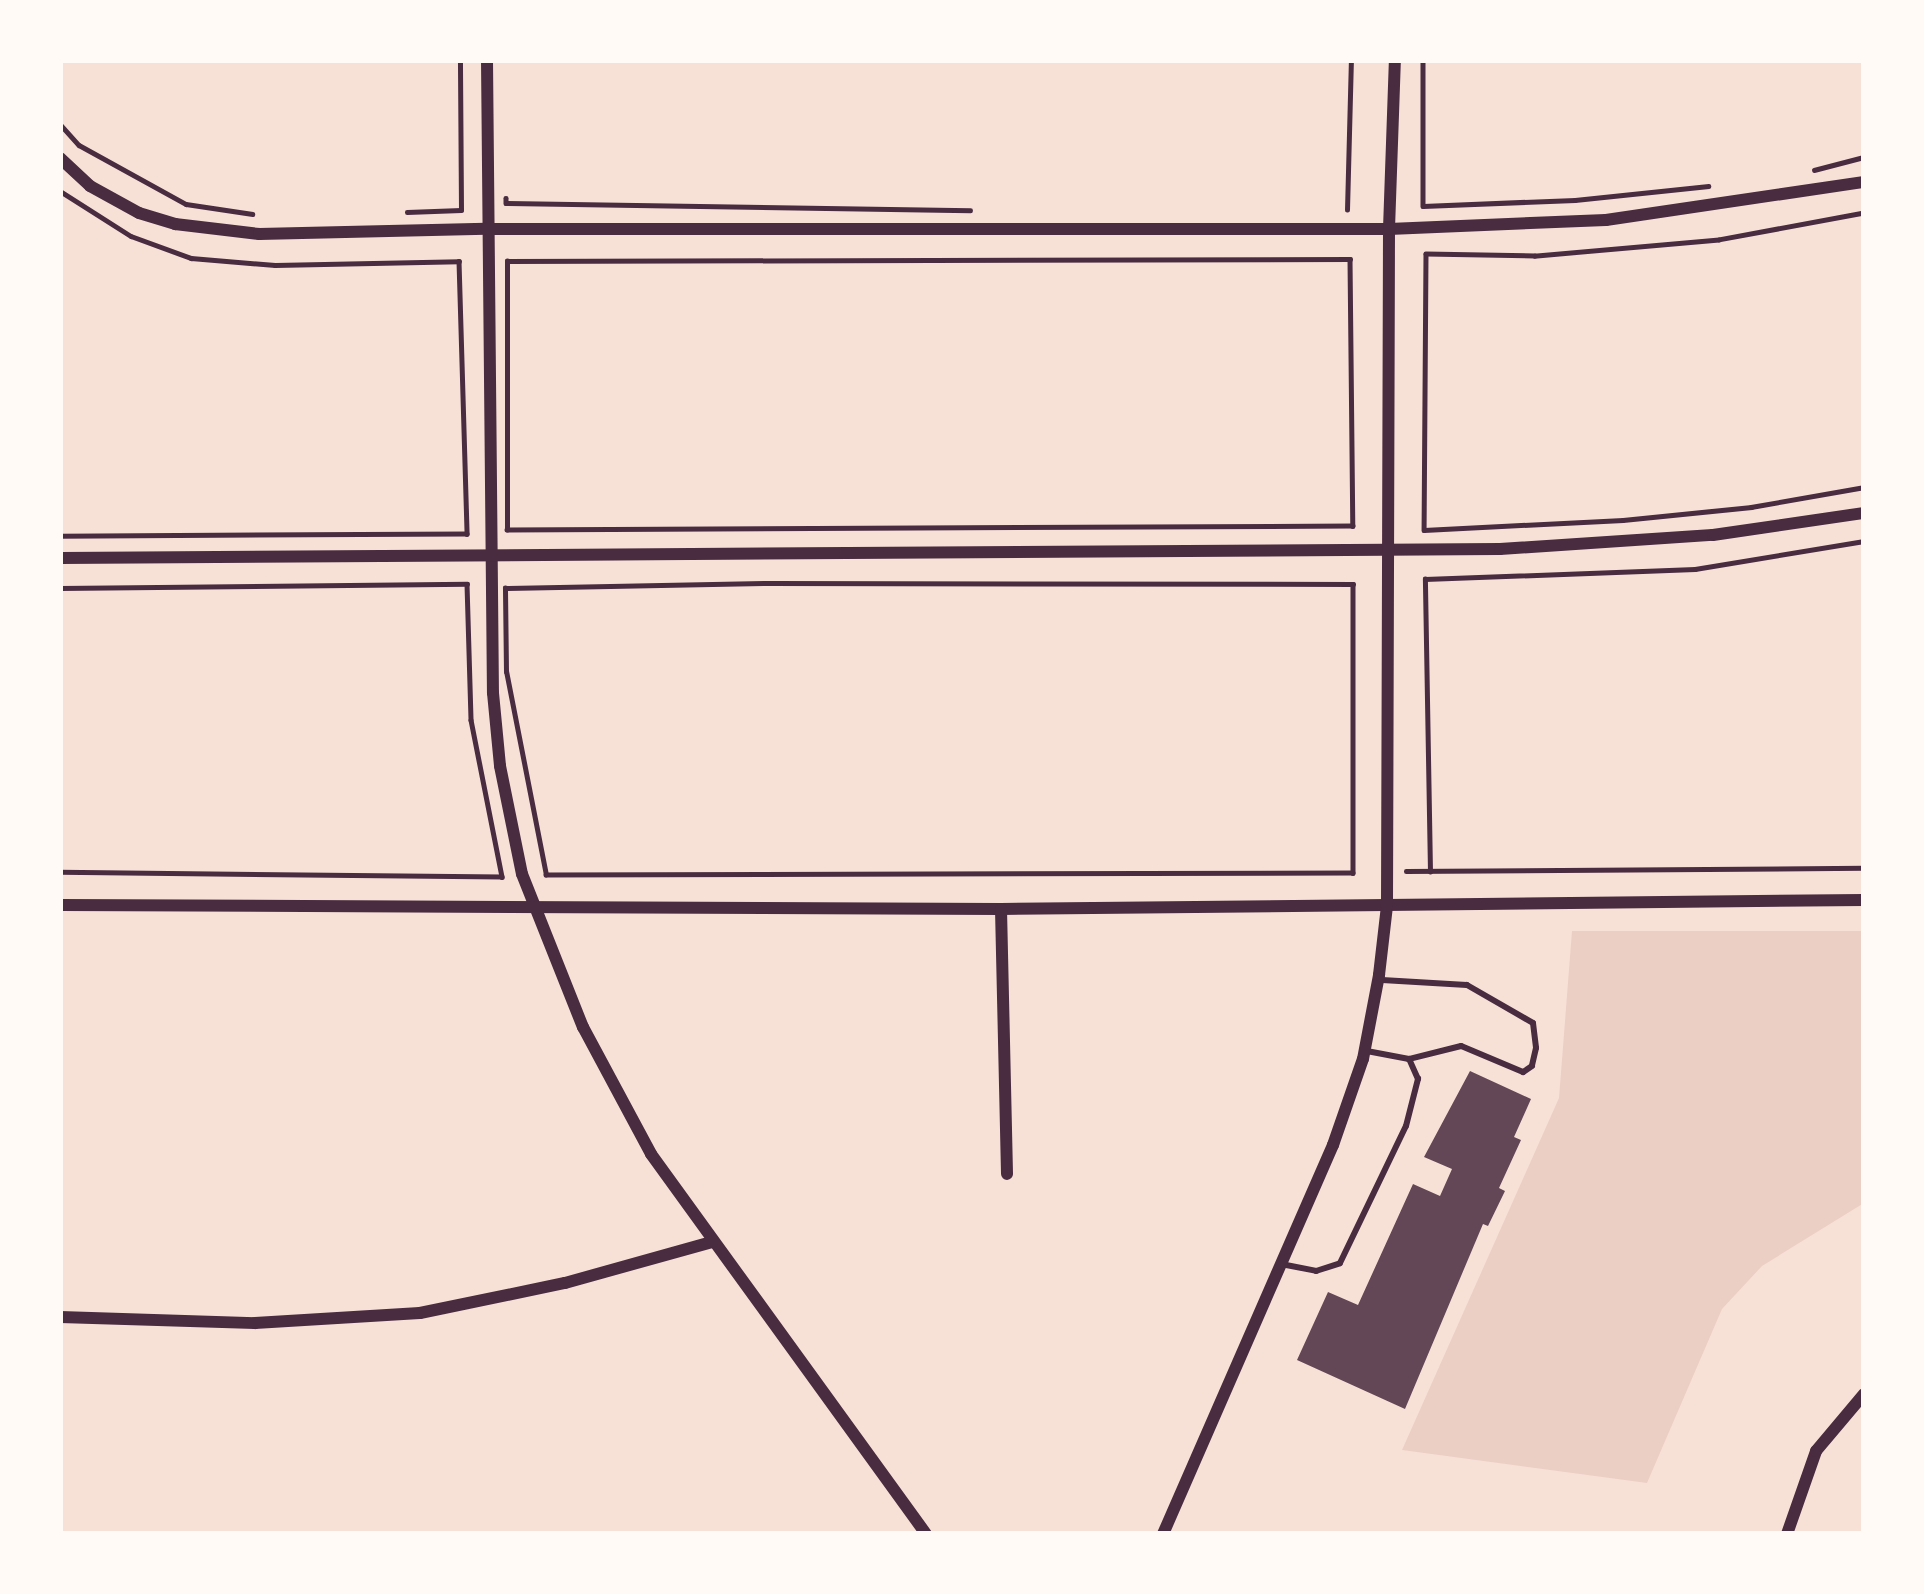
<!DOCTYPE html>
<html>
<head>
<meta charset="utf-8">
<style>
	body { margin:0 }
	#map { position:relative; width:1924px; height:1594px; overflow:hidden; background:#f7e1d7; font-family:Lato,sans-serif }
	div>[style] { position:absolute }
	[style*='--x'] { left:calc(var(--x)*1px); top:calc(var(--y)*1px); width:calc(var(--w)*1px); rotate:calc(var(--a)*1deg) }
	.green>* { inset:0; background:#ebcfc5 }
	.building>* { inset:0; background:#644757 }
	.path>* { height:4.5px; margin:-2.25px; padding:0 2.25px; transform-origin:2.25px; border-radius:2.25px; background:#4a2c40 }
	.service>* { height:6px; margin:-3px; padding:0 3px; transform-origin:3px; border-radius:3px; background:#4a2c40 }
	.minor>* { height:12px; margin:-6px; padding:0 6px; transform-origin:6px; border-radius:6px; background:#4a2c40 }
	span { translate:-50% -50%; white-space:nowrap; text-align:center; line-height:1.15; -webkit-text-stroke:9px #fffaf5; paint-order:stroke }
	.frame { position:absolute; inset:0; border:63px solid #fffaf5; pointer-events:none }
</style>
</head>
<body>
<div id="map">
	<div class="green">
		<div style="clip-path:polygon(1572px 931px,1864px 931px,1864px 1203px,1762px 1266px,1722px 1309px,1647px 1483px,1402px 1450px,1559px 1098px)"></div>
	</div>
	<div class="building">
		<div style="clip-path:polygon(1470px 1071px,1531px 1099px,1514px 1137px,1521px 1140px,1499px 1188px,1505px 1191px,1488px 1226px,1483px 1224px,1405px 1409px,1297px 1360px,1328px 1292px,1358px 1305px,1413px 1184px,1440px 1196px,1452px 1169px,1424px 1157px)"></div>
	</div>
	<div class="path">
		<div style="--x:1423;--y:60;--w:146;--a:90"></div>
		<div style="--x:1423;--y:206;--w:152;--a:-2.3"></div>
		<div style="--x:1575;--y:200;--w:134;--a:-6"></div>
		<div style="--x:60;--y:124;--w:28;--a:48"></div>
		<div style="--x:79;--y:145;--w:122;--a:28.9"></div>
		<div style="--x:186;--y:204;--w:67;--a:8.6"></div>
		<div style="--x:1814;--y:170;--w:52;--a:-14.6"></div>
		<div style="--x:60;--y:191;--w:84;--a:32.4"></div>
		<div style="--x:131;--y:236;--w:64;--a:20.1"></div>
		<div style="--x:191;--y:258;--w:84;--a:4.8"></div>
		<div style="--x:275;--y:265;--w:184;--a:-1.2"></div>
		<div style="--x:459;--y:261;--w:273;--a:88.3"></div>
		<div style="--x:467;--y:534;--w:407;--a:179.7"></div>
		<div style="--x:506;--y:198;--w:5;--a:90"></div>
		<div style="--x:506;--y:203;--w:464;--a:0.9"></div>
		<div style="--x:1347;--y:210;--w:150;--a:-88.5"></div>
		<div style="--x:407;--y:212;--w:54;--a:-2.1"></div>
		<div style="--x:461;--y:210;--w:150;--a:-90.4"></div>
		<div style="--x:1864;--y:213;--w:147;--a:169.5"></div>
		<div style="--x:1719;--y:240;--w:185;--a:175"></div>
		<div style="--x:1535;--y:256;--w:109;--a:-178.9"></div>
		<div style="--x:1426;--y:254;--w:276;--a:90.4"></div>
		<div style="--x:1424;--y:530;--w:199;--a:-2.9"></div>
		<div style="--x:1623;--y:520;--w:129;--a:-5.8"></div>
		<div style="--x:1751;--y:507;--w:115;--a:-10"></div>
		<div style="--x:1350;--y:259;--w:267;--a:89.4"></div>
		<div style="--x:1353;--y:526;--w:846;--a:179.73"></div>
		<div style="--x:507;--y:530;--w:269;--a:-90"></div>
		<div style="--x:507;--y:261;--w:843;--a:-0.14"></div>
		<div style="--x:771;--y:583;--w:582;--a:0.1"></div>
		<div style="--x:1353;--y:584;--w:289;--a:90"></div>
		<div style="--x:1353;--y:873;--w:807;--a:179.86"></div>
		<div style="--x:546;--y:875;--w:207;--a:-101.1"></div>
		<div style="--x:506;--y:672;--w:84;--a:-90.7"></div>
		<div style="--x:505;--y:588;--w:266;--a:-1.1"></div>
		<div style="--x:60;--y:588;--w:407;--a:-0.6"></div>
		<div style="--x:467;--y:584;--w:136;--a:88.3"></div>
		<div style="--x:471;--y:720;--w:160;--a:78.8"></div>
		<div style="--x:502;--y:877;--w:442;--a:-179.4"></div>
		<div style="--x:1406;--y:871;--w:458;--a:-0.4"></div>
		<div style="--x:1430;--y:872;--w:293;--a:-91"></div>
		<div style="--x:1425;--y:579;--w:270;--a:-2.1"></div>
		<div style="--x:1695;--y:569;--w:171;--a:-9.4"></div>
	</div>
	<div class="service">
		<div style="--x:1382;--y:980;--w:85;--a:3.4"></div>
		<div style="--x:1467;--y:985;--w:76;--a:29.9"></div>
		<div style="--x:1533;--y:1023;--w:25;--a:83"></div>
		<div style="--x:1536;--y:1048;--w:18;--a:103"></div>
		<div style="--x:1532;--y:1066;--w:11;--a:146"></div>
		<div style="--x:1523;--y:1072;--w:67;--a:-157.2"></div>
		<div style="--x:1461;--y:1046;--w:54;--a:166"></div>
		<div style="--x:1281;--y:1264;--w:36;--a:11"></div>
		<div style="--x:1316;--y:1271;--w:25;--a:-18"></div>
		<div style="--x:1340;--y:1263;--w:152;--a:-64.3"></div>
		<div style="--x:1406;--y:1126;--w:49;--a:-75.7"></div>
		<div style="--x:1418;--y:1079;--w:22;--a:-114"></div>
		<div style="--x:1409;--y:1059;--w:43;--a:-169.2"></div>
	</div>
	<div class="minor">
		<div style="--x:487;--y:60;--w:633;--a:89.46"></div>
		<div style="--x:493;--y:693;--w:73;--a:84.5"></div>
		<div style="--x:500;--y:766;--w:110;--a:78.5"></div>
		<div style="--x:522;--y:874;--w:165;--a:68.3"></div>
		<div style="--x:583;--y:1027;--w:144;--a:61.8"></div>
		<div style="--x:651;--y:1154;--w:469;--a:54.1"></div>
		<div style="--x:60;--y:158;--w:41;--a:43"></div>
		<div style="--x:90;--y:186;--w:56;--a:28.9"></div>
		<div style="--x:139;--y:213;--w:38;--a:17"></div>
		<div style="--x:175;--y:224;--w:85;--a:6.8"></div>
		<div style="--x:259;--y:234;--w:227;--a:-1.3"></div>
		<div style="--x:486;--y:229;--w:903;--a:0"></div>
		<div style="--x:1389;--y:229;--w:217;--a:-2.4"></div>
		<div style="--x:1606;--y:220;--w:261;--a:-8.4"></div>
		<div style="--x:60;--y:558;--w:1440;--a:-0.36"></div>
		<div style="--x:1500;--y:549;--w:213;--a:-3.8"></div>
		<div style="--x:1713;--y:535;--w:153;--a:-8.3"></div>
		<div style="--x:60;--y:905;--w:941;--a:0.24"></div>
		<div style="--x:1001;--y:909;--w:863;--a:-0.6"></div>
		<div style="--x:1001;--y:909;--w:265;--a:88.7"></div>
		<div style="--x:60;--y:1317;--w:195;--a:1.8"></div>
		<div style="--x:255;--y:1323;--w:165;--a:-3.5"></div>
		<div style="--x:420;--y:1313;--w:148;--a:-11.7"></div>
		<div style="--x:565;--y:1283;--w:153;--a:-15.6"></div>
		<div style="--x:1163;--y:1534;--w:425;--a:-66.4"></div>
		<div style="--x:1333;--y:1145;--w:91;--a:-70.8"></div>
		<div style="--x:1363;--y:1059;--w:86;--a:-79.2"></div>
		<div style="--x:1379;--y:975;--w:69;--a:-83.4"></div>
		<div style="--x:1387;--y:906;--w:677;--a:-89.83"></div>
		<div style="--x:1389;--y:229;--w:169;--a:-88"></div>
		<div style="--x:1787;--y:1534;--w:88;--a:-70.7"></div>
		<div style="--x:1816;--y:1451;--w:75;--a:-49.9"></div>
	</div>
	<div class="frame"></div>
</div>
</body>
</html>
